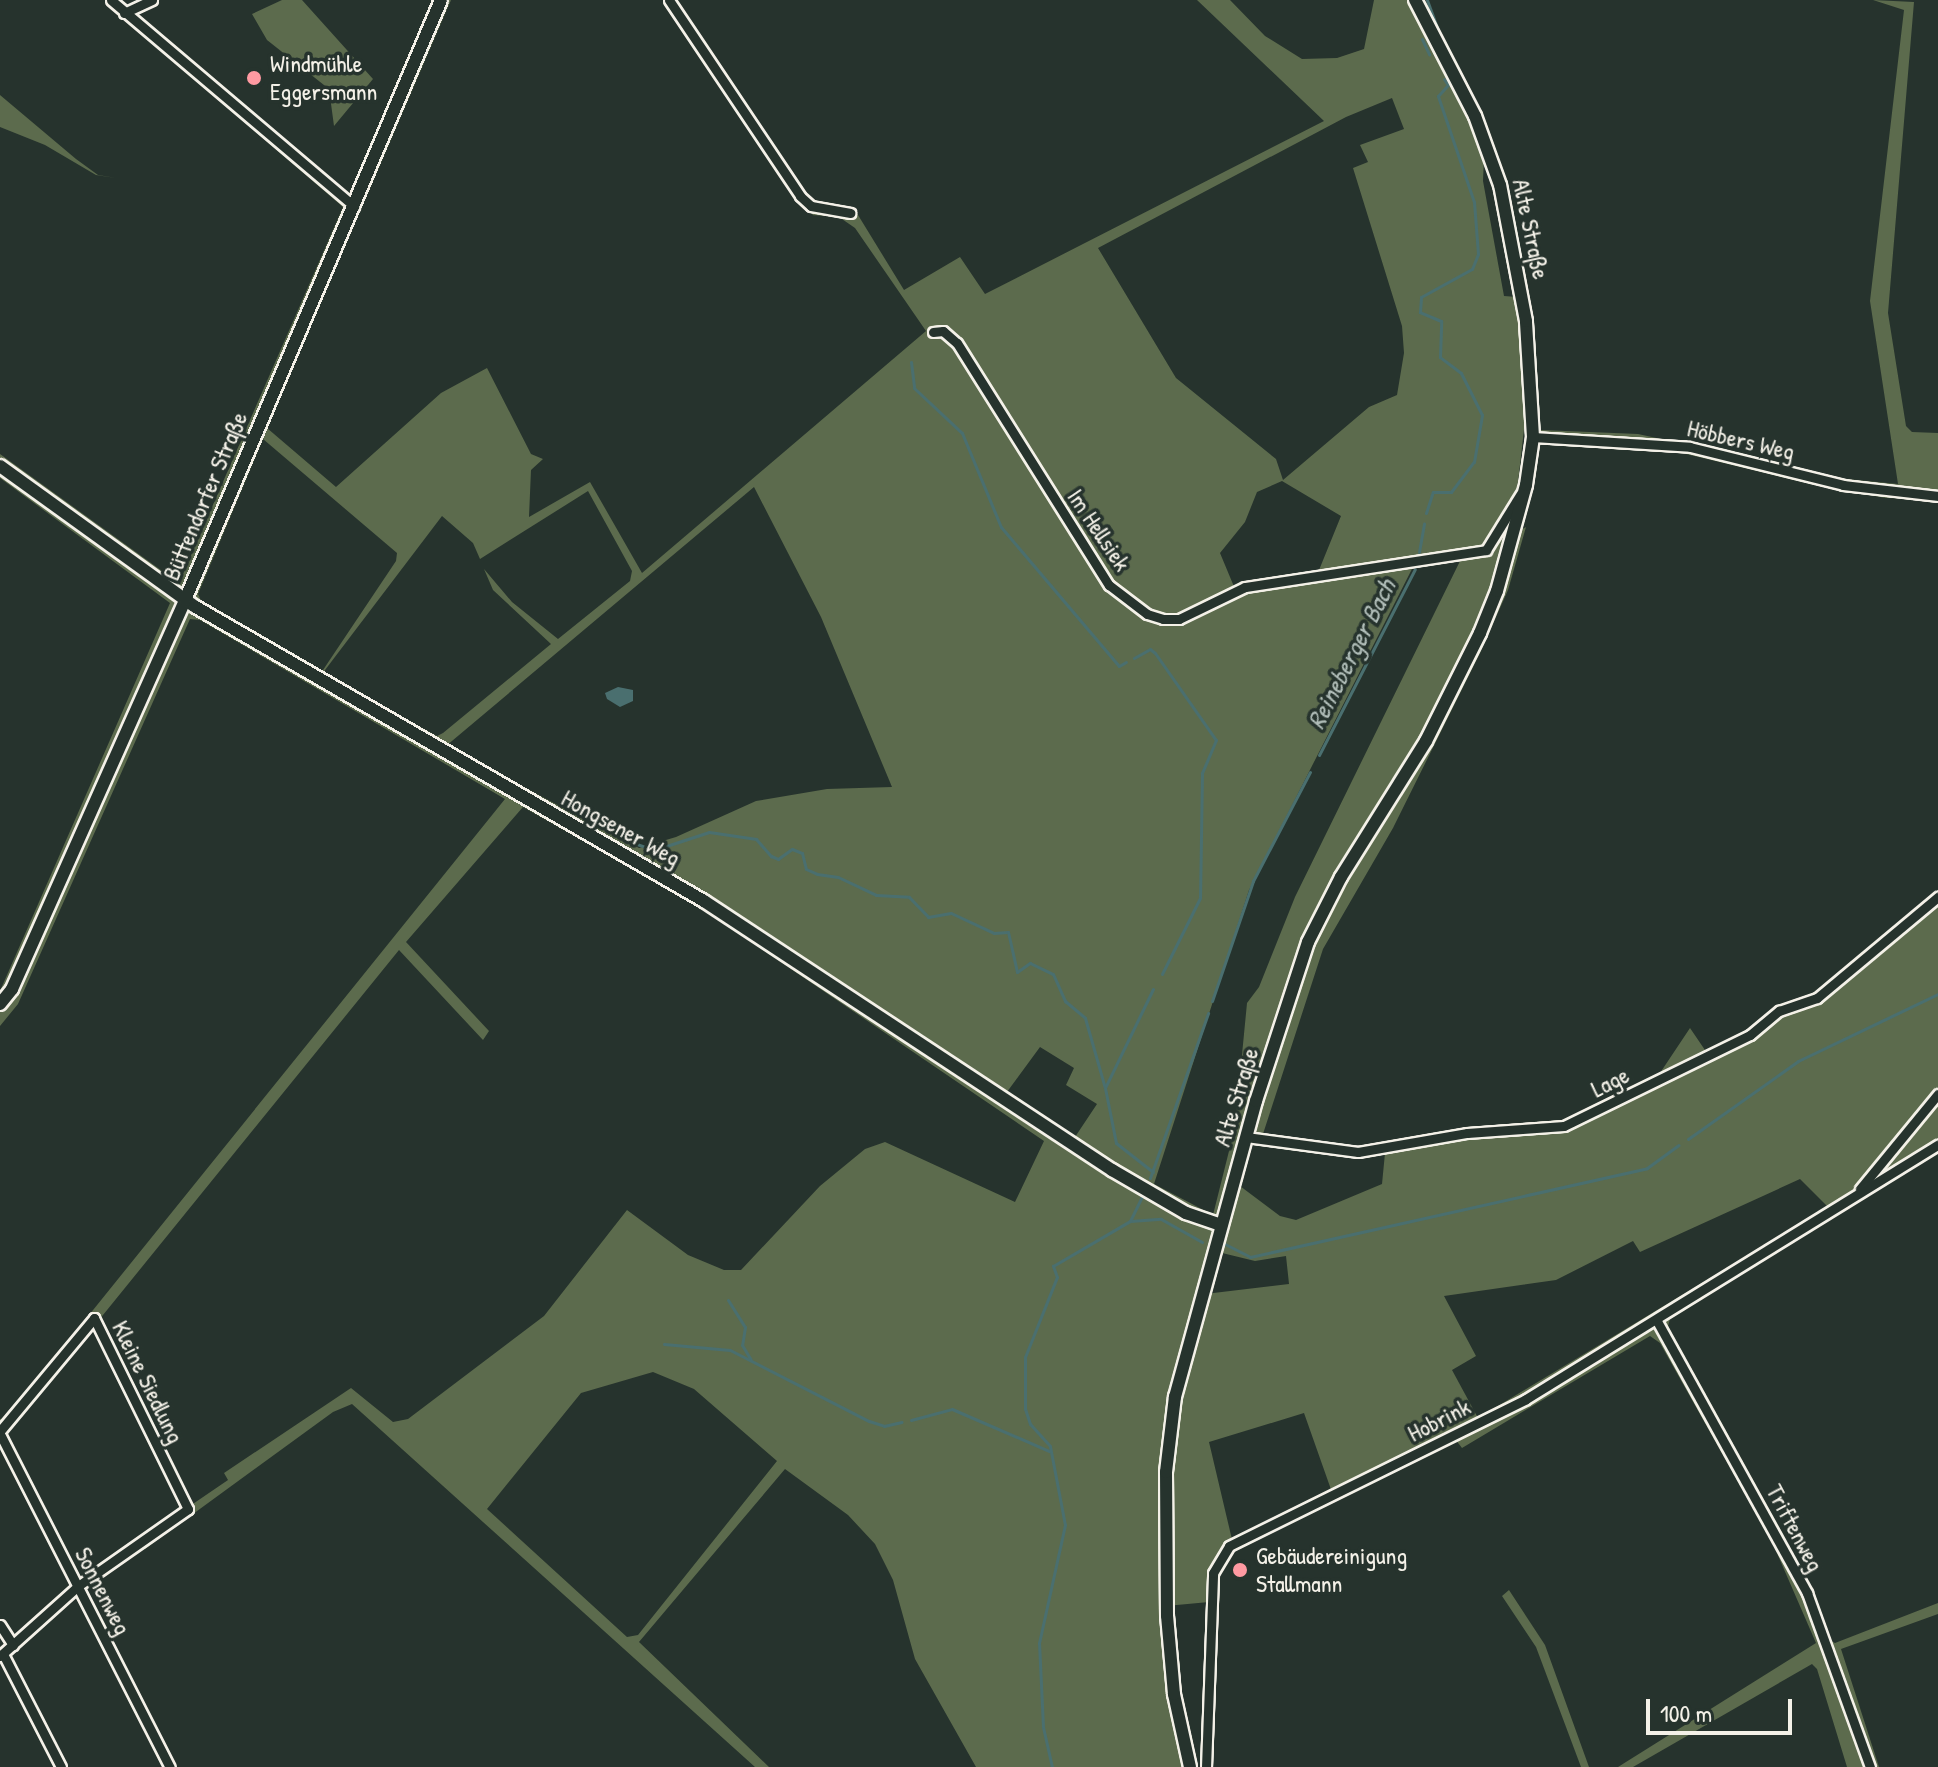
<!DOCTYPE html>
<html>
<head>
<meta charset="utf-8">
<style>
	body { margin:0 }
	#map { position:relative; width:1938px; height:1767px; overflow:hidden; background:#26332d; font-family:"Patrick Hand",sans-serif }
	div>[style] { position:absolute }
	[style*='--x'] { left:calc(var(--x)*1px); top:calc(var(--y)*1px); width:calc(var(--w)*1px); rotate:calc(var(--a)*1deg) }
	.green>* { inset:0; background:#5c6b4d }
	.water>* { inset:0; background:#4a6f6f }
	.stream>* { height:3px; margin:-1.5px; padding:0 1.5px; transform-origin:1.5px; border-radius:1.5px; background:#4a6f6f }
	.roads { filter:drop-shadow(2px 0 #f4f1e8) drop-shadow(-2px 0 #f4f1e8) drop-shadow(0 2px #f4f1e8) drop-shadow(0 -2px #f4f1e8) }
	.street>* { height:9px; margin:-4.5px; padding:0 4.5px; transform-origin:4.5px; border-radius:4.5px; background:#26332d }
	.secondary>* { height:12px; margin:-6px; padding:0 6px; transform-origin:6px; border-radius:6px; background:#26332d }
	.dots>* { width:22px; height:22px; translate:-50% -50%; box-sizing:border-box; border:4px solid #26332d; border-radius:50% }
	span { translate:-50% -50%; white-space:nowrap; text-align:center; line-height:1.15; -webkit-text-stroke:7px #26332d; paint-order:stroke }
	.poi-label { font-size:24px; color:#f4f1e8 }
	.left { translate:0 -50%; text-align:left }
	.street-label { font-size:24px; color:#f4f1e8 }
	.water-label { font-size:26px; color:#b0bdb8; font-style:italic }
	.scale { position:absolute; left:1646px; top:1699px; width:146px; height:36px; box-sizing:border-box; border:4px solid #f4f1e8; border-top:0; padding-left:10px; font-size:24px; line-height:28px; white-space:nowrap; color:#f4f1e8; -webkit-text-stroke:6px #26332d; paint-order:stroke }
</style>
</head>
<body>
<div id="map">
	<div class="green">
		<div style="clip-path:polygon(282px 0,302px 0,373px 79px,334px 126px,329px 89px,267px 40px,252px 14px)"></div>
		<div style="clip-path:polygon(evenodd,434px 0,451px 0,267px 428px,336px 487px,441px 393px,487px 368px,531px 454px,543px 459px,531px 470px,529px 517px,590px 482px,642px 573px,926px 331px,855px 228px,839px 217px,813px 215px,798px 199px,803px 195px,813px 203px,849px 208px,858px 215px,904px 290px,960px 257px,985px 294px,1324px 121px,1197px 0,1230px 0,1265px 36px,1302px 59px,1337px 58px,1364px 49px,1374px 0,1409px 0,1441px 65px,1451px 61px,1484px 157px,1483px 181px,1504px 296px,1517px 297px,1528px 394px,1512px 535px,1526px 527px,1508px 590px,1480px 653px,1393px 828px,1323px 949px,1263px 1134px,1359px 1148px,1467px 1128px,1563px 1120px,1658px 1076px,1690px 1028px,1707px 1053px,1815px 995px,1938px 892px,1938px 1152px,1670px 1319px,1668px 1326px,1784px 1536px,1829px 1640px,1835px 1643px,1938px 1603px,1938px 1614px,1841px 1649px,1879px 1767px,1847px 1767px,1817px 1669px,1812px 1664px,1633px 1767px,1618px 1767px,1816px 1643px,1773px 1544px,1660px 1343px,1650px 1336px,1462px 1448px,1455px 1439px,1334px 1498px,1304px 1413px,1209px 1442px,1234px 1548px,1219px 1563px,1209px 1602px,1166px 1606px,1187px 1767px,976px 1767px,915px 1659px,893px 1580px,875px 1544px,848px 1515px,785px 1469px,639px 1642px,769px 1767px,755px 1767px,352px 1404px,333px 1412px,145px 1549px,140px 1540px,228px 1480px,224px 1473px,351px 1388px,393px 1422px,408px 1419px,544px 1316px,627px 1210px,688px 1255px,724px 1270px,741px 1270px,820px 1186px,865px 1149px,885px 1142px,1015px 1202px,1044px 1141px,697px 905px,523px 807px,406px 942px,489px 1031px,483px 1040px,399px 950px,0 1442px,0 1419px,6px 1418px,505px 799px,200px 620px,190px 619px,18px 1004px,0 1026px,0 991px,170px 603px,0 478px,0 454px,176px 581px,181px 578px,343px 207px,115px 11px,122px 8px,348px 196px,434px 0,1392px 98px,1404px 129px,1360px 145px,1368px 162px,1353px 168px,1402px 326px,1404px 353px,1397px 395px,1369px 407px,1283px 480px,1276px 459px,1176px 378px,1098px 248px,1346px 117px,1392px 98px,434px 0,263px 439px,397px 553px,396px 561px,321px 673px,202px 603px,198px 594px,263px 439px,434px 0,1282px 481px,1341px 516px,1317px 575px,1235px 589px,1220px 553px,1245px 522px,1257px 492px,1282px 481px,434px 0,754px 487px,821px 617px,892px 787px,827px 789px,756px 801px,676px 837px,639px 848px,446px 746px,754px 487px,434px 0,588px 491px,632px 571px,630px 581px,558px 639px,512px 602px,484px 569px,493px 590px,551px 644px,443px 733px,437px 736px,322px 674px,442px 516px,473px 543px,480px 559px,588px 491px,434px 0,1461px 559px,1295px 897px,1259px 987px,1247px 1003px,1235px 1127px,1213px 1215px,1154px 1184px,1249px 890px,1413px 567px,1461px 559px,434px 0,1040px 1047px,1074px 1068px,1066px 1085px,1097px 1104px,1073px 1140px,1004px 1096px,1040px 1047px,434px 0,1252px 1144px,1339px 1156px,1385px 1153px,1382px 1184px,1296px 1220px,1280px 1216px,1240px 1186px,1252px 1144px,434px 0,1800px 1179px,1828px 1207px,1478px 1418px,1452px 1370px,1476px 1356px,1444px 1296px,1556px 1280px,1633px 1241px,1640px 1252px,1800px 1179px,434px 0,1218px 1252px,1255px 1261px,1286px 1256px,1289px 1284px,1205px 1294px,1218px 1252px,434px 0,653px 1372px,694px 1389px,777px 1461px,638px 1635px,627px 1637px,487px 1509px,581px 1393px,653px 1372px)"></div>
		<div style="clip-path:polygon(1873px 0,1914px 2px,1888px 313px,1906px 426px,1912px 432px,1938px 433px,1938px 499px,1886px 498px,1819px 486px,1657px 447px,1540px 442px,1541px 430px,1638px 434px,1846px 479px,1898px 484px,1870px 301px,1904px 10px)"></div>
		<div style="clip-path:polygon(0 95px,76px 159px,98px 175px,116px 178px,96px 175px,45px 145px,0 127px)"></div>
		<div style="clip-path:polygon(1509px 1590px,1545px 1645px,1589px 1767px,1581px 1767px,1536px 1647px,1502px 1596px)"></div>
	</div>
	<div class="water">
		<div style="clip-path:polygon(618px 687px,633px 690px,633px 701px,620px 707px,607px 699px,605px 693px)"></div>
	</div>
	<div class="stream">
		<div style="--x:1427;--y:0;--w:32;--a:70"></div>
		<div style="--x:1422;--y:39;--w:17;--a:65"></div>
		<div style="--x:911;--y:362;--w:26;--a:83"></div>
		<div style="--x:914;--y:388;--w:66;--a:43.2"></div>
		<div style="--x:962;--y:433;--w:102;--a:67.5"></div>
		<div style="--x:1001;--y:527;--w:182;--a:49.7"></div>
		<div style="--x:1119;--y:666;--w:8;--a:-30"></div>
		<div style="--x:1426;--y:513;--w:22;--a:-72"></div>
		<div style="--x:1433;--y:492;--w:18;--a:0"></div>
		<div style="--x:1451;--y:492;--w:38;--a:-53"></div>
		<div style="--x:1474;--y:462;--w:48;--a:-80.3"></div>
		<div style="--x:1482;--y:415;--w:47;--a:-116.6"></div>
		<div style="--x:1461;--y:373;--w:26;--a:-143"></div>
		<div style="--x:1440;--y:357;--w:36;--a:-88"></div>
		<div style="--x:1441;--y:321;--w:23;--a:-157"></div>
		<div style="--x:1420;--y:312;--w:15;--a:-86"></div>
		<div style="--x:1421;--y:297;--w:58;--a:-28.8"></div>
		<div style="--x:1472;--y:269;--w:16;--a:-68"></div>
		<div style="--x:1478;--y:254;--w:52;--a:-94.4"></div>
		<div style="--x:1474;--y:202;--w:112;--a:-108.8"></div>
		<div style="--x:1438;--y:96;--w:15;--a:-48"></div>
		<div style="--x:1448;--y:85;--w:7;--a:-124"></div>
		<div style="--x:1419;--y:552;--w:29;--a:-80"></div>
		<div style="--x:1134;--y:658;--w:18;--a:-29"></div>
		<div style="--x:1150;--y:649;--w:6;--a:39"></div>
		<div style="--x:1155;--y:653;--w:106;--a:55"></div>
		<div style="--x:1216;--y:740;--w:36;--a:113"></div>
		<div style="--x:1202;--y:773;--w:125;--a:90.9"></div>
		<div style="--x:1200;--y:898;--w:85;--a:116.6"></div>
		<div style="--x:1319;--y:755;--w:209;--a:-62.7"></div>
		<div style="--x:628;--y:841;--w:28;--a:19"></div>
		<div style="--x:654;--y:850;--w:58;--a:-18.1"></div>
		<div style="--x:709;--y:832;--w:48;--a:8.5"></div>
		<div style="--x:756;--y:839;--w:23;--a:49"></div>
		<div style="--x:771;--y:856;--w:8;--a:23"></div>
		<div style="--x:778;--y:859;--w:17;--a:-36"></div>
		<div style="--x:792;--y:849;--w:11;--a:22"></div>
		<div style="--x:802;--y:853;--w:16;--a:76"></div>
		<div style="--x:806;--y:869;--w:12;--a:24"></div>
		<div style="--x:817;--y:874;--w:21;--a:8"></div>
		<div style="--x:838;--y:877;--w:42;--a:25.3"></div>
		<div style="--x:876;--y:895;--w:33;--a:3"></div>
		<div style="--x:909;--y:897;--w:28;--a:46"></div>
		<div style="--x:928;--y:917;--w:23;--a:-10"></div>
		<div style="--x:951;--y:913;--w:47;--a:24.9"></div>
		<div style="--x:994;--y:933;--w:14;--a:-4"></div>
		<div style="--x:1008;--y:932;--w:41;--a:77.3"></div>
		<div style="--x:1017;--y:972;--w:16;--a:-35"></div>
		<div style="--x:1030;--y:963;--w:25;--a:26"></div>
		<div style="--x:1053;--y:974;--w:30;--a:66"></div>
		<div style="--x:1065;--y:1001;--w:26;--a:40"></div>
		<div style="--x:1085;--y:1018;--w:73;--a:74.1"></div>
		<div style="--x:1153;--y:989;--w:110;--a:115.9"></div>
		<div style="--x:1105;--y:1088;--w:56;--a:78.7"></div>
		<div style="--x:1116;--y:1143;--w:47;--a:38.1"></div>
		<div style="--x:1212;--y:1001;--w:127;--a:-71.1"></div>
		<div style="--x:1253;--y:881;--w:123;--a:-62.4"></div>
		<div style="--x:1688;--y:1139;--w:135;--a:-35.3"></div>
		<div style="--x:1798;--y:1061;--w:155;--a:-25.6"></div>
		<div style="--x:1150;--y:1178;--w:175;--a:-70.6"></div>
		<div style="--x:1130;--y:1221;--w:31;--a:-4"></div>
		<div style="--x:1161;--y:1219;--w:47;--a:29.3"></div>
		<div style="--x:1225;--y:1244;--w:28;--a:27"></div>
		<div style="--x:1250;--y:1257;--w:407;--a:-12.6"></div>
		<div style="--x:1647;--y:1168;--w:39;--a:-36"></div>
		<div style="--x:728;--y:1300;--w:32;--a:58"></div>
		<div style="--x:745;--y:1327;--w:18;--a:99"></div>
		<div style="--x:742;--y:1345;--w:17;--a:59"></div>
		<div style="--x:664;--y:1344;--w:66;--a:5.2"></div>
		<div style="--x:730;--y:1350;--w:156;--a:27.1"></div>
		<div style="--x:869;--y:1421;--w:16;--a:18"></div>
		<div style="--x:884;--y:1426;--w:18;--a:-13"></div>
		<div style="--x:911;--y:1420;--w:42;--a:-15"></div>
		<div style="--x:952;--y:1409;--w:106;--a:23.4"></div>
		<div style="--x:1052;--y:1767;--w:41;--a:-102.7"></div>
		<div style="--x:1043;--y:1727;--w:84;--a:-92.7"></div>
		<div style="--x:1039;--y:1643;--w:121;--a:-77.6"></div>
		<div style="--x:1065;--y:1525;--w:80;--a:-100.8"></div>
		<div style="--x:1050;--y:1446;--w:30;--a:-132"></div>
		<div style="--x:1030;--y:1424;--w:16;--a:-108"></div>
		<div style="--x:1025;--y:1409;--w:52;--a:-90"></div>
		<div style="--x:1025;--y:1357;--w:86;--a:-68.2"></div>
		<div style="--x:1057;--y:1277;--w:12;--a:-110"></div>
		<div style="--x:1053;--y:1266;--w:89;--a:-30.3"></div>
		<div style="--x:1130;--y:1221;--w:30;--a:-64"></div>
	</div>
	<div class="roads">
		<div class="street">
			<div style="--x:111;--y:0;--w:319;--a:40.3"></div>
			<div style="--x:669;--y:0;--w:236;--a:56.2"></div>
			<div style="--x:800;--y:196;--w:15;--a:42"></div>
			<div style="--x:811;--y:206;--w:40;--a:10"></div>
			<div style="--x:124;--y:13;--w:31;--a:-25"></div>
			<div style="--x:933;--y:332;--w:10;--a:-6"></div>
			<div style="--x:943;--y:331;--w:18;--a:41"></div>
			<div style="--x:957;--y:343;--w:286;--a:57.9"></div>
			<div style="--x:1109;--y:585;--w:48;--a:37.3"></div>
			<div style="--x:1147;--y:614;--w:17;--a:17"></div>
			<div style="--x:1163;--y:619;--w:16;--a:0"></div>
			<div style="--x:1179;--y:619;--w:73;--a:-25.9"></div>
			<div style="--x:1245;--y:587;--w:244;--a:-8.7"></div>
			<div style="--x:1486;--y:550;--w:65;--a:-58.3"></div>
			<div style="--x:1533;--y:437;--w:157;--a:3.6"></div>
			<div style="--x:1690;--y:447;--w:158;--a:13.9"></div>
			<div style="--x:1843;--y:485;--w:96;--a:6.6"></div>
			<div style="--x:1246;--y:1137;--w:113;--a:7.6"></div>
			<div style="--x:1358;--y:1152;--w:111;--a:-9.9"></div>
			<div style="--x:1467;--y:1133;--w:97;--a:-4.1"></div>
			<div style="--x:1564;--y:1126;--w:207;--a:-26.1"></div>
			<div style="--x:1750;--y:1035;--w:38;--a:-40"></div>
			<div style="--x:1779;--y:1011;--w:40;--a:-18.9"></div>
			<div style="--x:1817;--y:998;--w:158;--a:-39.9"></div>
			<div style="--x:1860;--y:1189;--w:123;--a:-50.6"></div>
			<div style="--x:1657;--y:1321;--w:311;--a:61.1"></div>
			<div style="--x:1807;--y:1593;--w:185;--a:70.1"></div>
			<div style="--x:0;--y:1431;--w:147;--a:-50.2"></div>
			<div style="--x:94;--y:1318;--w:213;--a:63.8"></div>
			<div style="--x:188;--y:1509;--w:134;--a:145"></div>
			<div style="--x:78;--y:1586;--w:105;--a:138.1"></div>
			<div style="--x:0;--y:1434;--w:374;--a:63"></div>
			<div style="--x:0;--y:1625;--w:24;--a:57"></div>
			<div style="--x:3;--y:1654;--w:127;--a:62.8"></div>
			<div style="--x:1206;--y:1767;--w:194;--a:-87.9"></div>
			<div style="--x:1213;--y:1573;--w:31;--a:-59"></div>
			<div style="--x:1229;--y:1546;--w:331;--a:-26.3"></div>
			<div style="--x:1526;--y:1399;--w:484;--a:-31.7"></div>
		</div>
		<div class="secondary">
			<div style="--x:0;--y:466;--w:239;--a:35.8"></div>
			<div style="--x:194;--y:606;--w:589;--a:30.05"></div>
			<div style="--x:704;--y:901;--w:489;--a:33.4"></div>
			<div style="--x:1112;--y:1170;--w:86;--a:30.2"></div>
			<div style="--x:1186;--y:1213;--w:37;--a:19"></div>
			<div style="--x:0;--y:1004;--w:19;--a:-51"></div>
			<div style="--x:12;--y:989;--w:426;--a:-66"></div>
			<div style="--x:185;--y:600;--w:652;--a:-66.89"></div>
			<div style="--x:1190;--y:1767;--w:75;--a:-102.4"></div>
			<div style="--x:1174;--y:1694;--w:78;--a:-95.1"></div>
			<div style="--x:1167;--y:1616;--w:144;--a:-90.4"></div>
			<div style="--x:1166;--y:1472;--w:76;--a:-83.2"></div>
			<div style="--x:1175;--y:1397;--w:307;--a:-74.7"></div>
			<div style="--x:1256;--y:1101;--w:167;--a:-71.9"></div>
			<div style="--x:1308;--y:942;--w:73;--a:-63.1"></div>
			<div style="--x:1341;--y:877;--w:160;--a:-58"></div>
			<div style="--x:1426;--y:741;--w:121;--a:-63.4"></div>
			<div style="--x:1480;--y:633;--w:45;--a:-68"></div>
			<div style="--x:1497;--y:591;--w:110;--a:-74.7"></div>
			<div style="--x:1526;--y:485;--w:49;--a:-81.7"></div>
			<div style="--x:1533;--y:437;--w:116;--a:-93.5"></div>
			<div style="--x:1526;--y:321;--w:138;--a:-100.8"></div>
			<div style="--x:1500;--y:185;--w:73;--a:-109.9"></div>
			<div style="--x:1475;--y:116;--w:131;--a:-117.3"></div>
		</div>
	</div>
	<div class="dots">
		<div style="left:254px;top:78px;background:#ff9aa2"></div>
		<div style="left:1240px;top:1570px;background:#ff9aa2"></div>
	</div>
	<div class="poi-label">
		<span class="left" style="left:270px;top:78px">Windmühle<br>Eggersmann</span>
		<span class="left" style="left:1256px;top:1570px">Gebäudereinigung<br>Stallmann</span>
	</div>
	<div class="street-label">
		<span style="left:1531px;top:229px;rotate:78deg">Alte Straße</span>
		<span style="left:1741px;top:440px;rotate:13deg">Höbbers Weg</span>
		<span style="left:205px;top:496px;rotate:-67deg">Büttendorfer Straße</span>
		<span style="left:1099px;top:530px;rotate:56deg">Im Hellsiek</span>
		<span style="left:621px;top:828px;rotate:29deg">Hongsener Weg</span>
		<span style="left:1610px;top:1082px;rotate:-27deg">Lage</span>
		<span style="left:1236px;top:1097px;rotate:-73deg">Alte Straße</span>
		<span style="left:148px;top:1382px;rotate:64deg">Kleine Siedlung</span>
		<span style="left:1439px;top:1420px;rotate:-27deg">Hobrink</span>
		<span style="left:1795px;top:1528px;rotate:62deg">Triftenweg</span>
		<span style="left:103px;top:1591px;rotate:63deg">Sonnenweg</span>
	</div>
	<div class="water-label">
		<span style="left:1351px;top:654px;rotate:-63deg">Reineberger Bach</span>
	</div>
	<div class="scale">100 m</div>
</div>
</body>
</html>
